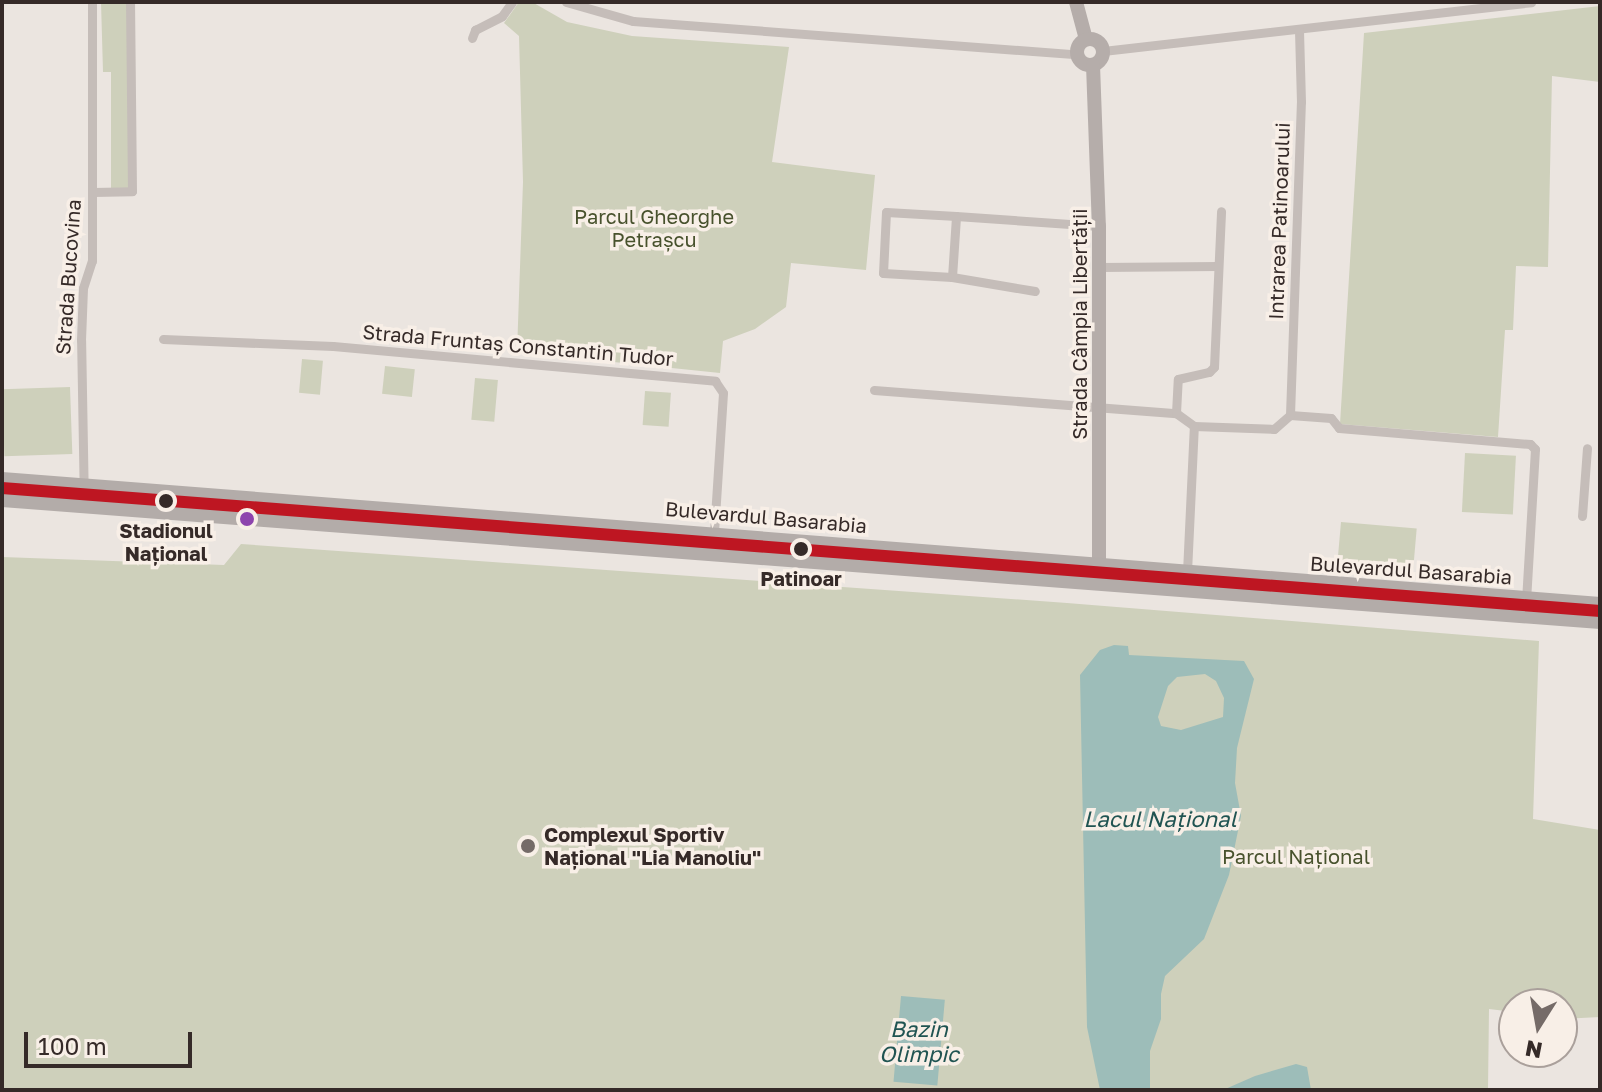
<!DOCTYPE html>
<html>
<head>
<meta charset="utf-8">
<style>
	body { margin:0 }
	#map { position:relative; width:1602px; height:1092px; overflow:hidden; background:#ebe5e0; font-family:"Golos Text",sans-serif }
	div>[style] { position:absolute }
	[style*='--x'] { left:calc(var(--x)*1px); top:calc(var(--y)*1px); width:calc(var(--w)*1px); rotate:calc(var(--a)*1deg) }
	.green>* { inset:0; background:#ced0bb; transform-origin:0 0 }
	.water>* { inset:0; background:#9dbdb9; transform-origin:0 0 }
	.street>* { height:9px; margin:-4.5px; padding:0 4.5px; transform-origin:4.5px; border-radius:4.5px; background:#c5bdb9 }
	.secondary>* { height:14px; margin:-7px; padding:0 7px; transform-origin:7px; border-radius:7px; background:#b5adaa }
	.secondary>.ring { margin:-7px; padding:0; box-sizing:content-box; background:none; border:14px solid #b5adaa; border-radius:50% }
	.primary>* { height:14px; margin:-7px; padding:0 7px; transform-origin:7px; border-radius:7px; background:#b3aca9 }
	.tram-1>* { height:12px; margin:-6px; padding:0 6px; transform-origin:6px; border-radius:6px; background:#be1622 }
	.dots>* { width:22px; height:22px; translate:-50% -50%; box-sizing:border-box; border:4px solid #f8efe7; border-radius:50% }
	span { translate:-50% -50%; white-space:nowrap; text-align:center; line-height:1.15; -webkit-text-stroke:7px #f8efe7; paint-order:stroke }
	.park-label { font-size:20px; color:#48522d }
	.street-label { font-size:20px; color:#352a28 }
	.stop-label { font-size:20px; color:#352a28; font-weight:700 }
	.poi-label { font-size:20px; color:#352a28; font-weight:700 }
	.left { translate:0 -50%; text-align:left }
	.water-label { font-size:22px; color:#205452; font-style:italic }
	.frame { position:absolute; inset:0; border:4px solid #352a28; pointer-events:none }
	.north { position:absolute; left:1498px; top:988px; width:80px; height:80px; box-sizing:border-box; background:#f8efe7; border:2px solid #aaa09b; border-radius:50%; rotate:191deg; font-size:22px; font-weight:700; line-height:32px; text-align:center; color:#352a28 }
	.north::after { content:''; display:block; margin:auto; width:28px; height:36px; background:#756b68; clip-path:polygon(50% 0,100% 100%,50% 72%,0 100%) }
	.scale { position:absolute; left:24px; top:1032px; width:168px; height:36px; box-sizing:border-box; border:4px solid #352a28; border-top:0; padding-left:10px; font-size:24px; line-height:28px; white-space:nowrap; color:#352a28; -webkit-text-stroke:6px #f8efe7; paint-order:stroke }
</style>
</head>
<body>
<div id="map">
	<div class="green">
		<div style="clip-path:polygon(101px 2px,129px 2px,128px 189px,111px 189px,111px 72px,103px 72px)"></div>
		<div style="clip-path:polygon(519px 2px,532px 2px,567px 22px,632px 36px,789px 47px,772px 162px,875px 175px,866px 270px,791px 263px,786px 307px,755px 329px,723px 341px,720px 373px,517px 352px,523px 182px,519px 36px,504px 23px)"></div>
		<div style="clip-path:polygon(1600px 6px,1600px 82px,1552px 76px,1548px 267px,1516px 266px,1513px 330px,1505px 330px,1498px 437px,1340px 424px,1364px 33px)"></div>
		<div style="left:302px;top:359px;width:21px;height:34px;rotate:5deg"></div>
		<div style="left:385px;top:366px;width:30px;height:28px;rotate:6deg"></div>
		<div style="left:475px;top:378px;width:23px;height:42px;rotate:5deg"></div>
		<div style="left:70px;top:387px;width:67px;height:68px;rotate:88deg"></div>
		<div style="left:645px;top:391px;width:26px;height:34px;rotate:4deg"></div>
		<div style="left:1465px;top:453px;width:51px;height:59px;rotate:3deg"></div>
		<div style="left:1341px;top:522px;width:76px;height:40px;rotate:5deg"></div>
		<div style="clip-path:polygon(241px 544px,1067px 603px,1539px 641px,1533px 819px,1600px 830px,1600px 1017px,1562px 1019px,1562px 1004px,1514px 1004px,1514px 1012px,1489px 1009px,1488px 1090px,2px 1090px,2px 557px,224px 565px)"></div>
	</div>
	<div class="water">
		<div style="clip-path:polygon(evenodd,1114px 645px,1128px 646px,1129px 655px,1244px 661px,1254px 679px,1237px 748px,1235px 783px,1241px 816px,1229px 875px,1204px 939px,1165px 976px,1161px 994px,1161px 1019px,1150px 1051px,1150px 1090px,1100px 1090px,1087px 1027px,1080px 675px,1100px 650px,1114px 645px,1205px 674px,1216px 681px,1224px 698px,1223px 717px,1181px 730px,1161px 726px,1158px 717px,1168px 686px,1177px 677px,1205px 674px)"></div>
		<div style="left:901px;top:996px;width:44px;height:86px;rotate:5deg"></div>
		<div style="clip-path:polygon(1296px 1064px,1307px 1067px,1311px 1090px,1223px 1090px,1255px 1076px)"></div>
	</div>
	<div class="street">
		<div style="--x:566;--y:2;--w:70;--a:15.8"></div>
		<div style="--x:633;--y:21;--w:445;--a:4.3"></div>
		<div style="--x:472;--y:38;--w:9;--a:-69"></div>
		<div style="--x:475;--y:30;--w:30;--a:-27"></div>
		<div style="--x:502;--y:16;--w:17;--a:-54"></div>
		<div style="--x:1103;--y:51;--w:431;--a:-6.5"></div>
		<div style="--x:93;--y:192;--w:39;--a:-1"></div>
		<div style="--x:132;--y:191;--w:189;--a:-90.6"></div>
		<div style="--x:956;--y:216;--w:143;--a:4"></div>
		<div style="--x:1100;--y:267;--w:118;--a:-0.5"></div>
		<div style="--x:952;--y:277;--w:61;--a:-86.2"></div>
		<div style="--x:956;--y:216;--w:70;--a:-176.7"></div>
		<div style="--x:886;--y:212;--w:61;--a:92.8"></div>
		<div style="--x:883;--y:273;--w:69;--a:3.3"></div>
		<div style="--x:952;--y:277;--w:84;--a:9.6"></div>
		<div style="--x:163;--y:339;--w:170;--a:2.4"></div>
		<div style="--x:333;--y:346;--w:384;--a:5.2"></div>
		<div style="--x:715;--y:381;--w:14;--a:56"></div>
		<div style="--x:723;--y:393;--w:139;--a:93.7"></div>
		<div style="--x:874;--y:390;--w:303;--a:4.4"></div>
		<div style="--x:1176;--y:413;--w:22;--a:36"></div>
		<div style="--x:1194;--y:426;--w:80;--a:2.1"></div>
		<div style="--x:1274;--y:429;--w:21;--a:-41"></div>
		<div style="--x:1290;--y:415;--w:41;--a:4.2"></div>
		<div style="--x:1331;--y:418;--w:13;--a:51"></div>
		<div style="--x:1339;--y:428;--w:192;--a:4.8"></div>
		<div style="--x:1530;--y:444;--w:7;--a:45"></div>
		<div style="--x:1535;--y:449;--w:150;--a:93.4"></div>
		<div style="--x:1176;--y:413;--w:34;--a:-87"></div>
		<div style="--x:1178;--y:379;--w:32;--a:-13"></div>
		<div style="--x:1209;--y:372;--w:7;--a:-45"></div>
		<div style="--x:1214;--y:367;--w:156;--a:-87.4"></div>
		<div style="--x:1290;--y:415;--w:313;--a:-88"></div>
		<div style="--x:1301;--y:102;--w:73;--a:-91.6"></div>
		<div style="--x:84;--y:506;--w:166;--a:-91"></div>
		<div style="--x:81;--y:340;--w:52;--a:-87.8"></div>
		<div style="--x:83;--y:288;--w:28;--a:-72"></div>
		<div style="--x:92;--y:261;--w:259;--a:-90"></div>
		<div style="--x:1582;--y:516;--w:68;--a:-85.8"></div>
		<div style="--x:1187;--y:572;--w:146;--a:-87.3"></div>
	</div>
	<div class="secondary">
		<div style="--x:1076;--y:2;--w:38;--a:75"></div>
		<div class="ring" style="left:1077px;top:39px;width:12px;height:12px"></div>
		<div style="--x:1093;--y:65;--w:161;--a:87.9"></div>
		<div style="--x:1099;--y:226;--w:357;--a:90"></div>
	</div>
	<div class="primary">
		<div style="--x:2;--y:479;--w:1603;--a:4.47"></div>
		<div style="--x:2;--y:500;--w:1603;--a:4.37"></div>
	</div>
	<div class="tram-1">
		<div style="--x:2;--y:488;--w:1603;--a:4.4"></div>
	</div>
	<div class="dots">
		<div style="left:166px;top:501px;background:#352a28"></div>
		<div style="left:247px;top:519px;background:#8e44ad"></div>
		<div style="left:801px;top:549px;background:#352a28"></div>
		<div style="left:528px;top:846px;background:#756b68"></div>
	</div>
	<div class="park-label">
		<span style="left:654px;top:228px">Parcul Gheorghe<br>Petrașcu</span>
		<span style="left:1296px;top:856px">Parcul Național</span>
	</div>
	<div class="street-label">
		<span style="left:1279px;top:221px;rotate:-88deg">Intrarea Patinoarului</span>
		<span style="left:68px;top:277px;rotate:-86deg">Strada Bucovina</span>
		<span style="left:1079px;top:324px;rotate:-90deg">Strada Câmpia Libertății</span>
		<span style="left:518px;top:345px;rotate:5deg">Strada Fruntaș Constantin Tudor</span>
		<span style="left:766px;top:517px;rotate:5deg">Bulevardul Basarabia</span>
		<span style="left:1411px;top:570px;rotate:4deg">Bulevardul Basarabia</span>
	</div>
	<div class="stop-label">
		<span style="left:166px;top:542px">Stadionul<br>Național</span>
		<span style="left:801px;top:578px">Patinoar</span>
	</div>
	<div class="poi-label">
		<span class="left" style="left:544px;top:846px">Complexul Sportiv<br>Național "Lia Manoliu"</span>
	</div>
	<div class="water-label">
		<span style="left:1160px;top:819px">Lacul Național</span>
		<span style="left:919px;top:1041px">Bazin<br>Olimpic</span>
	</div>
	<div class="frame"></div>
	<div class="north">N</div>
	<div class="scale">100 m</div>
</div>
</body>
</html>
